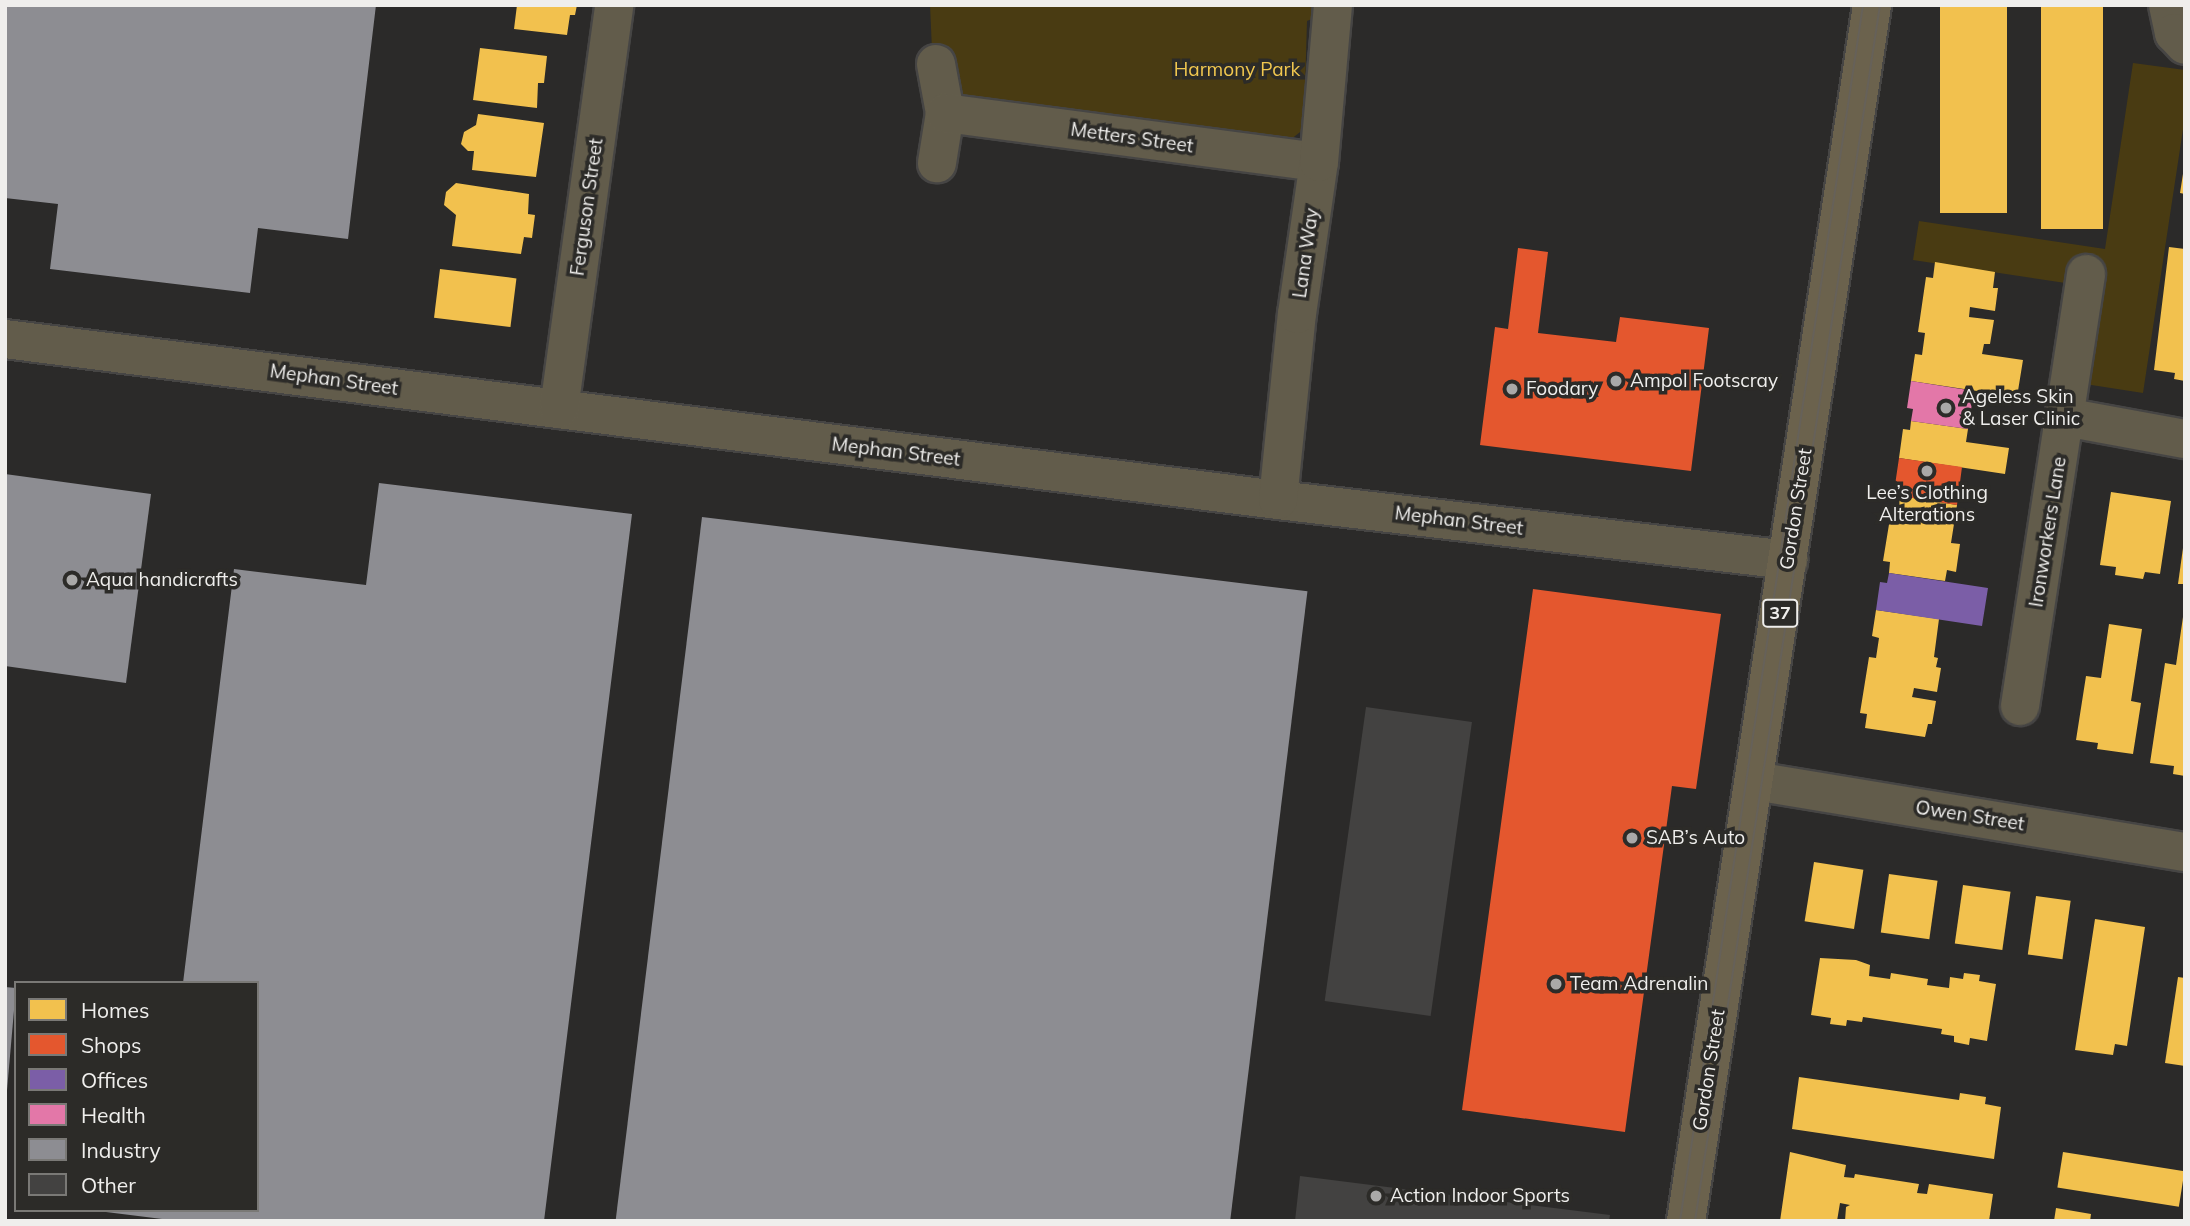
<!DOCTYPE html>
<html>
<head>
<meta charset="utf-8">
<style>
	body { margin:0 }
	#map { position:relative; width:2190px; height:1226px; overflow:hidden; background:#2b2a29; font-family:Mulish,sans-serif }
	div>[style] { position:absolute }
	[style*='--x'] { left:calc(var(--x)*1px); top:calc(var(--y)*1px); width:calc(var(--w)*1px); rotate:calc(var(--a)*1deg) }
	.green>* { inset:0; background:#493b12 }
	.homes>* { inset:0; background:#f2c14e; transform-origin:0 0 }
	.shops>* { inset:0; background:#e4572e }
	.offices>* { inset:0; background:#7b5ea7 }
	.health>* { inset:0; background:#e377a8 }
	.industry>* { inset:0; background:#8d8d92; transform-origin:0 0 }
	.building>* { inset:0; background:#434241; transform-origin:0 0 }
	.roads { filter:drop-shadow(2px 0 #464544) drop-shadow(-2px 0 #464544) drop-shadow(0 2px #464544) drop-shadow(0 -2px #464544) }
	.minor>* { height:38px; margin:-19px; padding:0 19px; transform-origin:19px; border-radius:19px; background:#625c4b }
	.major>* { height:38px; margin:-19px; padding:0 19px; transform-origin:19px; border-radius:19px; background:#6b624d }
	.tram>* { height:2px; margin:-1px; padding:0 1px; transform-origin:1px; border-radius:1px; background:#666159 }
	.dots>* { width:19px; height:19px; translate:-50% -50%; box-sizing:border-box; border:4px solid #2c2b28; border-radius:50% }
	span { translate:-50% -50%; white-space:nowrap; text-align:center; line-height:1.15; -webkit-text-stroke:7px #2c2b28; paint-order:stroke }
	.shield-label span { padding:2px 5px; background:#2c2b28; border:2px solid; border-radius:5px; -webkit-text-stroke-width:0 }
	.shield-label { font-size:18px; color:#efeeec; font-weight:700 }
	.park-label { font-size:19px; color:#f1c74f }
	.street-label { font-size:19px; color:#efeeec }
	.poi-label { font-size:19px; color:#efeeec }
	.left { translate:0 -50%; text-align:left }
	.frame { position:absolute; inset:0; border:7px solid #efeeec; pointer-events:none }
	.legend { position:absolute; left:14px; top:981px; width:245px; height:231px; box-sizing:border-box; background:#2c2b28; border:2px solid #7a7976; margin:0; padding:9px 12px; list-style:none; font-size:21px; color:#efeeec }
	.legend li { display:flex; align-items:center; gap:14px; height:35px }
	.legend b { width:35px; border:2px solid #7a7976 }
</style>
</head>
<body>
<div id="map">
	<div class="green">
		<div style="clip-path:polygon(930px 5px,1318px 5px,1319px 16px,1307px 21px,1305px 89px,1318px 93px,1309px 125px,1290px 140px,956px 100px,932px 50px)"></div>
		<div style="clip-path:polygon(2133px 63px,2185px 70px,2185px 116px,2143px 393px,2085px 384px,2099px 288px,1913px 260px,1919px 221px,2105px 249px)"></div>
	</div>
	<div class="homes">
		<div style="clip-path:polygon(517px 5px,577px 5px,575px 15px,570px 15px,567px 35px,514px 29px)"></div>
		<div style="left:1940px;top:5px;width:67px;height:208px"></div>
		<div style="left:2041px;top:5px;width:62px;height:224px"></div>
		<div style="clip-path:polygon(480px 48px,547px 56px,544px 83px,538px 83px,537px 108px,473px 100px)"></div>
		<div style="clip-path:polygon(478px 114px,544px 123px,536px 177px,472px 170px,474px 151px,468px 151px,461px 144px,464px 132px,476px 125px)"></div>
		<div style="clip-path:polygon(2183px 174px,2185px 174px,2185px 194px,2180px 193px)"></div>
		<div style="clip-path:polygon(456px 183px,529px 194px,528px 214px,535px 215px,532px 238px,524px 237px,521px 254px,452px 246px,456px 215px,444px 205px,446px 192px)"></div>
		<div style="clip-path:polygon(2169px 247px,2185px 249px,2185px 381px,2174px 379px,2175px 373px,2154px 370px)"></div>
		<div style="clip-path:polygon(1935px 262px,1995px 272px,1993px 288px,1998px 288px,1995px 311px,1970px 307px,1969px 317px,1994px 320px,1990px 344px,1984px 344px,1982px 354px,2023px 360px,2017px 397px,1911px 381px,1915px 354px,1922px 355px,1925px 333px,1918px 332px,1926px 277px,1933px 278px)"></div>
		<div style="left:440px;top:269px;width:77px;height:49px;rotate:7deg"></div>
		<div style="clip-path:polygon(1911px 421px,1968px 429px,1966px 442px,2009px 448px,2005px 474px,1899px 458px,1903px 429px,1910px 430px)"></div>
		<div style="clip-path:polygon(2111px 492px,2171px 501px,2160px 574px,2145px 572px,2143px 579px,2115px 575px,2116px 567px,2100px 565px)"></div>
		<div style="clip-path:polygon(1900px 496px,1957px 505px,1951px 543px,1960px 544px,1956px 572px,1947px 570px,1945px 581px,1889px 573px,1890px 562px,1883px 561px,1892px 506px,1899px 507px)"></div>
		<div style="clip-path:polygon(2183px 548px,2185px 548px,2185px 584px,2178px 584px)"></div>
		<div style="clip-path:polygon(1876px 610px,1939px 619px,1934px 657px,1938px 658px,1936px 667px,1941px 668px,1937px 692px,1914px 688px,1913px 693px,1912px 697px,1936px 701px,1932px 724px,1928px 724px,1925px 737px,1865px 728px,1867px 714px,1860px 713px,1869px 657px,1876px 658px,1879px 638px,1872px 636px)"></div>
		<div style="clip-path:polygon(2183px 617px,2185px 618px,2185px 776px,2173px 774px,2174px 766px,2150px 763px,2165px 663px,2176px 665px)"></div>
		<div style="clip-path:polygon(2109px 624px,2142px 629px,2131px 701px,2141px 703px,2133px 754px,2097px 749px,2098px 743px,2076px 740px,2086px 676px,2101px 678px)"></div>
		<div style="left:1814px;top:862px;width:50px;height:60px;rotate:9deg"></div>
		<div style="left:1889px;top:874px;width:49px;height:59px;rotate:8deg"></div>
		<div style="left:1963px;top:885px;width:48px;height:59px;rotate:8deg"></div>
		<div style="left:2036px;top:896px;width:35px;height:59px;rotate:8deg"></div>
		<div style="clip-path:polygon(2095px 919px,2145px 927px,2127px 1046px,2115px 1044px,2113px 1055px,2075px 1050px)"></div>
		<div style="clip-path:polygon(1820px 958px,1856px 960px,1870px 965px,1869px 976px,1890px 979px,1891px 973px,1928px 979px,1927px 985px,1949px 988px,1950px 977px,1963px 979px,1964px 973px,1980px 975px,1979px 981px,1996px 984px,1987px 1041px,1970px 1038px,1969px 1045px,1954px 1042px,1954px 1036px,1941px 1034px,1942px 1029px,1863px 1017px,1862px 1022px,1847px 1020px,1846px 1026px,1830px 1024px,1831px 1018px,1811px 1015px)"></div>
		<div style="clip-path:polygon(2178px 977px,2185px 978px,2185px 1066px,2165px 1063px)"></div>
		<div style="clip-path:polygon(1799px 1077px,1959px 1100px,1960px 1093px,1986px 1097px,1985px 1104px,2001px 1107px,1994px 1159px,1792px 1129px)"></div>
		<div style="clip-path:polygon(1790px 1152px,1846px 1165px,1844px 1177px,1854px 1178px,1855px 1174px,1919px 1184px,1917px 1193px,1927px 1194px,1929px 1184px,1993px 1194px,1989px 1221px,1845px 1221px,1846px 1207px,1850px 1205px,1840px 1203px,1837px 1221px,1780px 1221px)"></div>
		<div style="left:2063px;top:1152px;width:123px;height:36px;rotate:9deg"></div>
		<div style="clip-path:polygon(2056px 1208px,2091px 1214px,2090px 1221px,2054px 1221px)"></div>
	</div>
	<div class="shops">
		<div style="clip-path:polygon(1518px 248px,1548px 252px,1538px 333px,1616px 342px,1620px 317px,1709px 328px,1691px 471px,1480px 445px,1495px 327px,1508px 329px)"></div>
		<div style="clip-path:polygon(1899px 458px,1962px 467px,1957px 505px,1900px 496px,1902px 486px,1895px 485px)"></div>
		<div style="clip-path:polygon(1533px 589px,1721px 614px,1696px 789px,1672px 786px,1625px 1132px,1462px 1110px)"></div>
	</div>
	<div class="offices">
		<div style="clip-path:polygon(1889px 573px,1988px 588px,1982px 626px,1876px 610px,1880px 582px,1887px 583px)"></div>
	</div>
	<div class="health">
		<div style="clip-path:polygon(1911px 381px,1974px 391px,1968px 429px,1911px 421px,1913px 409px,1907px 408px)"></div>
	</div>
	<div class="industry">
		<div style="clip-path:polygon(5px 5px,376px 5px,348px 239px,258px 228px,250px 293px,50px 269px,58px 204px,5px 198px)"></div>
		<div style="clip-path:polygon(5px 474px,151px 494px,126px 683px,5px 666px)"></div>
		<div style="clip-path:polygon(379px 483px,632px 514px,544px 1221px,178px 1221px,106px 1212px,257px 1210px,257px 983px,183px 983px,234px 569px,366px 585px)"></div>
		<div style="left:702px;top:517px;width:610px;height:710px;rotate:7deg"></div>
		<div style="left:5px;top:987px;width:11px;height:213px;rotate:5deg"></div>
	</div>
	<div class="building">
		<div style="left:1366px;top:707px;width:107px;height:297px;rotate:8deg"></div>
		<div style="clip-path:polygon(1300px 1176px,1610px 1215px,1609px 1221px,1295px 1221px)"></div>
	</div>
	<div class="roads">
		<div class="minor">
			<div style="--x:2168;--y:5;--w:29;--a:78"></div>
			<div style="--x:2174;--y:33;--w:16;--a:47"></div>
			<div style="--x:936;--y:64;--w:50;--a:79.6"></div>
			<div style="--x:945;--y:113;--w:51;--a:99.1"></div>
			<div style="--x:945;--y:113;--w:377;--a:7.5"></div>
			<div style="--x:5;--y:339;--w:1283;--a:7.21"></div>
			<div style="--x:1278;--y:500;--w:514;--a:6.71"></div>
			<div style="--x:559;--y:409;--w:408;--a:-82.2"></div>
			<div style="--x:2065;--y:417;--w:122;--a:10.4"></div>
			<div style="--x:1278;--y:500;--w:187;--a:-84.2"></div>
			<div style="--x:1297;--y:314;--w:154;--a:-81.8"></div>
			<div style="--x:1319;--y:162;--w:158;--a:-84.9"></div>
			<div style="--x:2020;--y:706;--w:437;--a:-81.3"></div>
			<div style="--x:1755;--y:781;--w:436;--a:9.4"></div>
		</div>
		<div class="major">
			<div style="--x:1686;--y:1221;--w:1230;--a:-81.3"></div>
		</div>
	</div>
	<div class="tram">
		<div style="--x:1680;--y:1221;--w:1230;--a:-81.44"></div>
		<div style="--x:1695;--y:1221;--w:1230;--a:-81.35"></div>
	</div>
	<div class="dots">
		<div style="left:1616px;top:381px;background:#aaa9a8"></div>
		<div style="left:1512px;top:389px;background:#aaa9a8"></div>
		<div style="left:1946px;top:408px;background:#aaa9a8"></div>
		<div style="left:1927px;top:471px;background:#aaa9a8"></div>
		<div style="left:72px;top:580px;background:#aaa9a8"></div>
		<div style="left:1632px;top:838px;background:#aaa9a8"></div>
		<div style="left:1556px;top:984px;background:#aaa9a8"></div>
		<div style="left:1376px;top:1196px;background:#aaa9a8"></div>
	</div>
	<div class="shield-label">
		<span style="left:1780px;top:613px">37</span>
	</div>
	<div class="park-label">
		<span style="left:1237px;top:70px">Harmony Park</span>
	</div>
	<div class="street-label">
		<span style="left:1132px;top:138px;rotate:8deg">Metters Street</span>
		<span style="left:587px;top:207px;rotate:-82deg">Ferguson Street</span>
		<span style="left:1306px;top:253px;rotate:-82deg">Lana Way</span>
		<span style="left:334px;top:380px;rotate:8deg">Mephan Street</span>
		<span style="left:896px;top:452px;rotate:7deg">Mephan Street</span>
		<span style="left:1796px;top:509px;rotate:-81deg">Gordon Street</span>
		<span style="left:1459px;top:521px;rotate:7deg">Mephan Street</span>
		<span style="left:2048px;top:532px;rotate:-81deg">Ironworkers Lane</span>
		<span style="left:1970px;top:816px;rotate:9deg">Owen Street</span>
		<span style="left:1709px;top:1070px;rotate:-81deg">Gordon Street</span>
	</div>
	<div class="poi-label">
		<span class="left" style="left:1630px;top:381px">Ampol Footscray</span>
		<span class="left" style="left:1526px;top:389px">Foodary</span>
		<span class="left" style="left:1962px;top:408px">Ageless Skin<br>&amp; Laser Clinic</span>
		<span style="left:1927px;top:504px">Lee’s Clothing<br>Alterations</span>
		<span class="left" style="left:86px;top:580px">Aqua handicrafts</span>
		<span class="left" style="left:1646px;top:838px">SAB’s Auto</span>
		<span class="left" style="left:1570px;top:984px">Team Adrenalin</span>
		<span class="left" style="left:1390px;top:1196px">Action Indoor Sports</span>
	</div>
	<div class="frame"></div>
	<ul class="legend">
	<li><b style="height:19px;background:#f2c14e"></b>Homes</li>
	<li><b style="height:19px;background:#e4572e"></b>Shops</li>
	<li><b style="height:19px;background:#7b5ea7"></b>Offices</li>
	<li><b style="height:19px;background:#e377a8"></b>Health</li>
	<li><b style="height:19px;background:#8d8d92"></b>Industry</li>
	<li><b style="height:19px;background:#434241"></b>Other</li>
	</ul>
</div>
</body>
</html>
